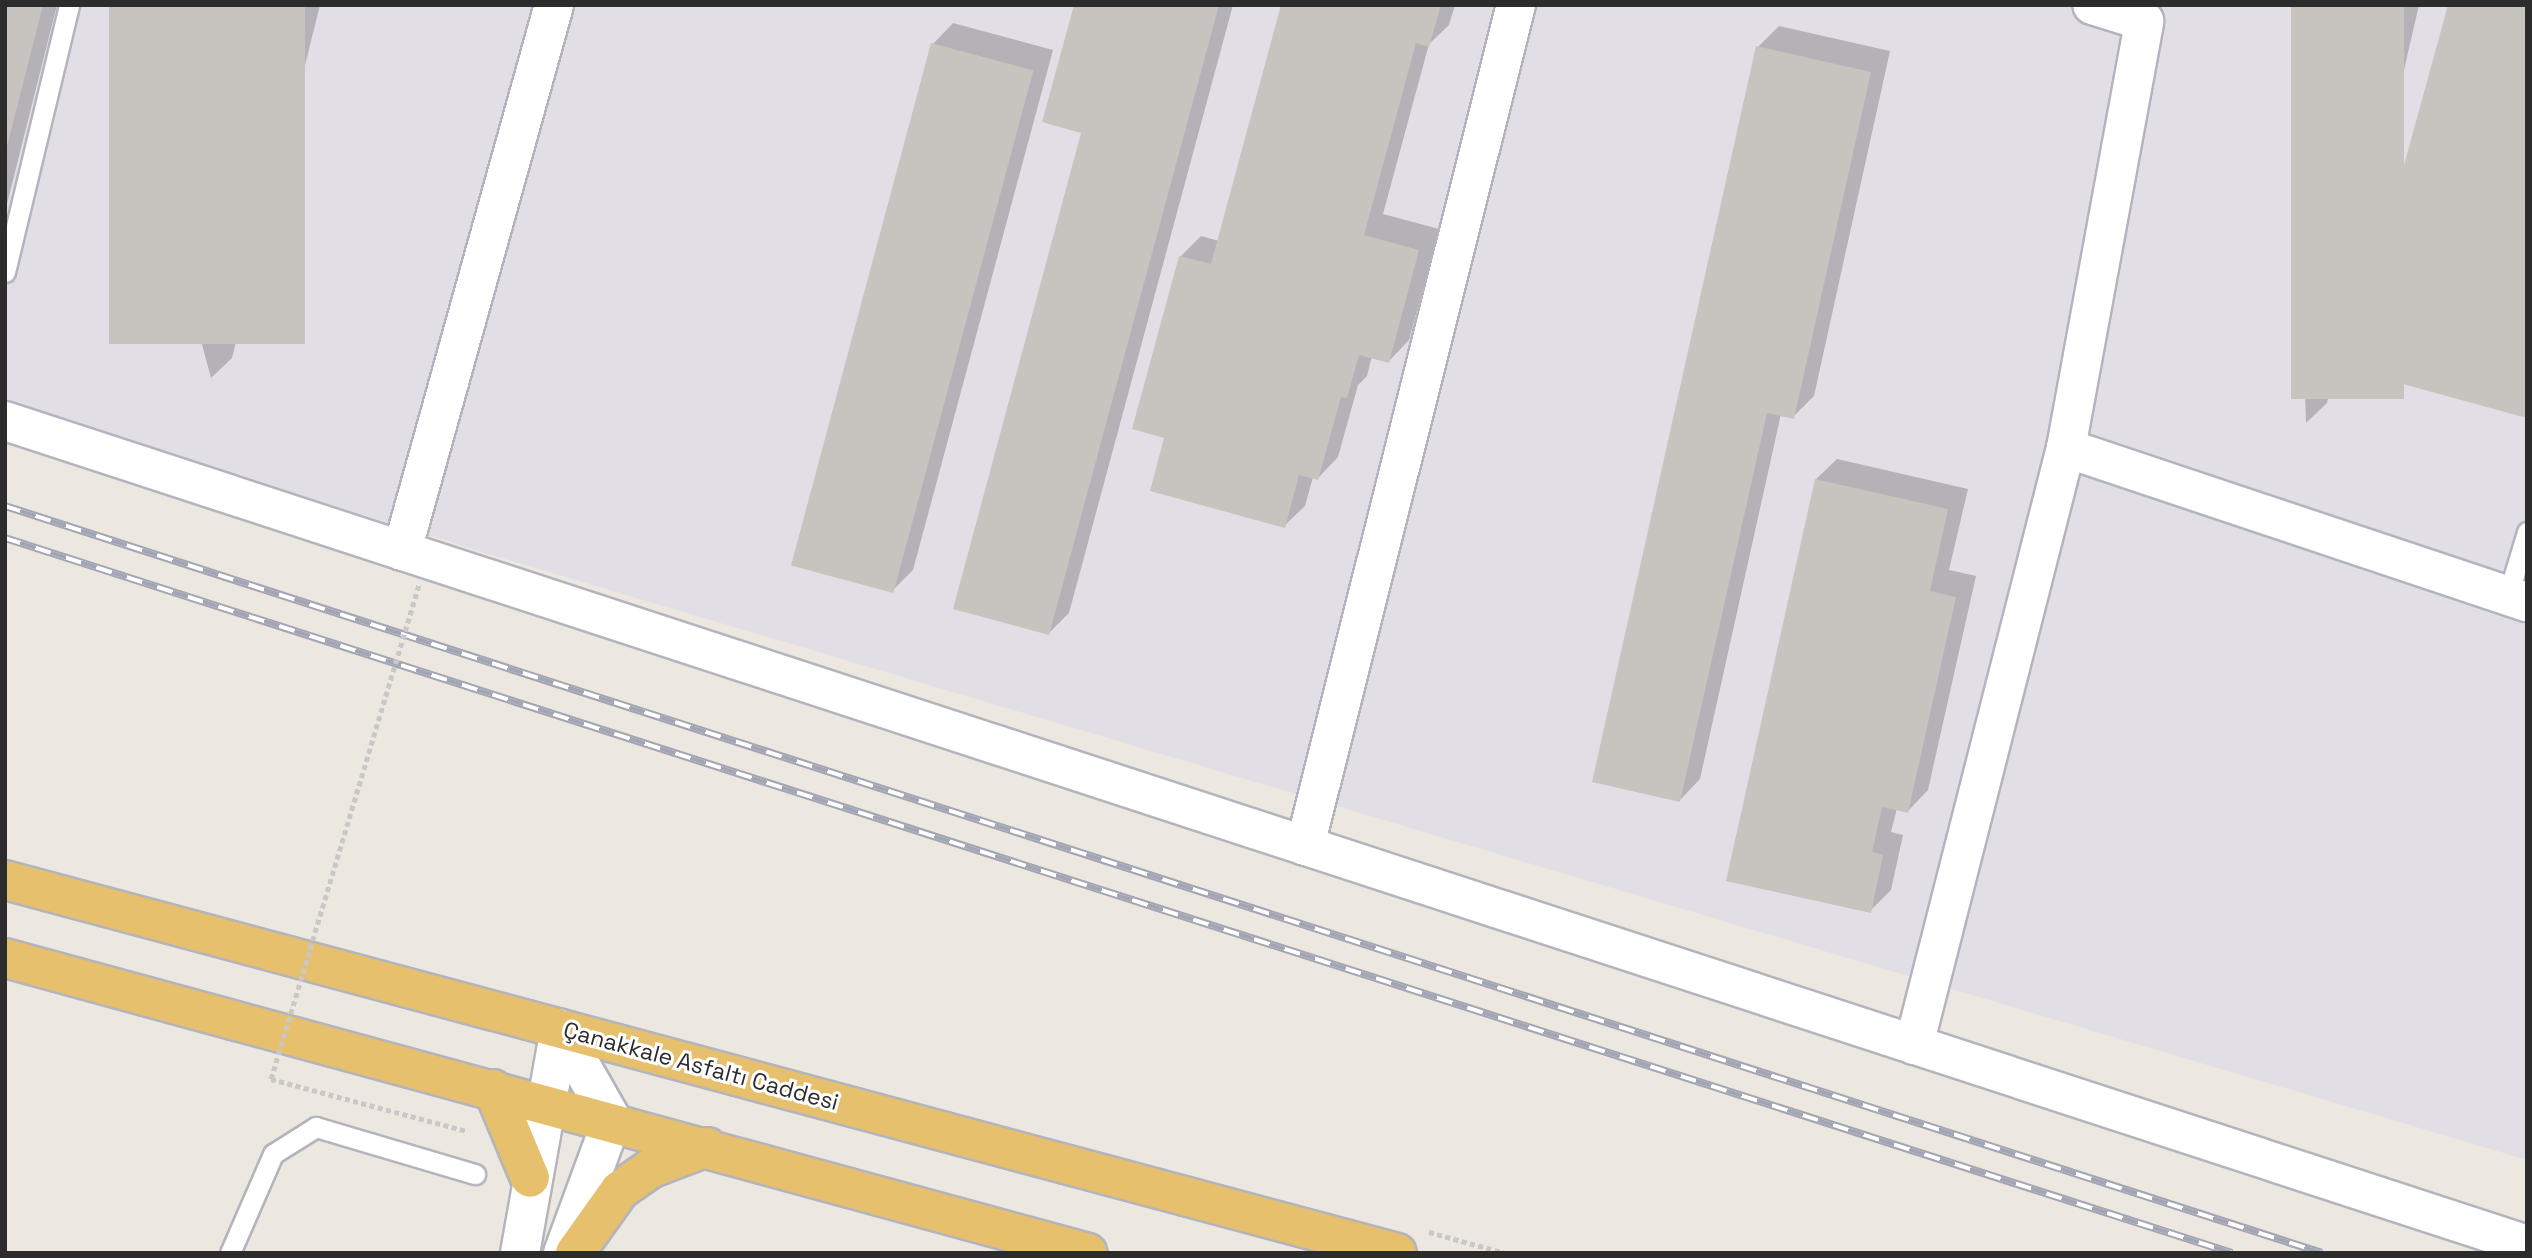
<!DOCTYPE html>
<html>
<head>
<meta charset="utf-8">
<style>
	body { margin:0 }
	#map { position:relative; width:2532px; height:1258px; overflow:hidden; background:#ece8e0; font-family:"Space Grotesk",sans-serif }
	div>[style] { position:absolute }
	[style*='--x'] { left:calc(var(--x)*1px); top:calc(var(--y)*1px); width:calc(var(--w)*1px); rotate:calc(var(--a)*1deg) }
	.industrial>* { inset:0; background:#e1dfe5 }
	.shadow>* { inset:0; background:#0003 }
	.building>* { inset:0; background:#c7c4bf; transform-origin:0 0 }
	.path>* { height:4.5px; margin-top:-2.25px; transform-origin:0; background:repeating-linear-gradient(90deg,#c8c8c8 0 5px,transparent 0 8.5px) }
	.roads { filter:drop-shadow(2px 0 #b3b4be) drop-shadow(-2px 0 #b3b4be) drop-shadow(0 2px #b3b4be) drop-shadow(0 -2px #b3b4be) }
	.service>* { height:19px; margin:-9.5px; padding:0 9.5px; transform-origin:9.5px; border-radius:9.5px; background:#fff }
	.minor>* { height:38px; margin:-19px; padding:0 19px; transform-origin:19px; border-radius:19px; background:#fff }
	.tertiary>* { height:38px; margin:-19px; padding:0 19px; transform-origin:19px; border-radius:19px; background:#fff }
	.trunk>* { height:38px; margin:-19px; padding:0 19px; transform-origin:19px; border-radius:19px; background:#e6c06c }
	.rail>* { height:8px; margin-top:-4px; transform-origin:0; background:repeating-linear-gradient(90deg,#fff 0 16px,#a3a4b4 0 32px); box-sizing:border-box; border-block:2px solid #a3a4b4 }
	.path-bridge>* { height:4.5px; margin-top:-2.25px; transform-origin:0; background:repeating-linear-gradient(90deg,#c8c8c8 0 5px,transparent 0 8.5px) }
	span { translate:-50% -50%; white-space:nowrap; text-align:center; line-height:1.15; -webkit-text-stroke:6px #fff; paint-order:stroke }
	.street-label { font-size:23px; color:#2c2c2c }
	.frame { position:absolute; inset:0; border:7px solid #2c2c2c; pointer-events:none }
</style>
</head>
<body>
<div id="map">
	<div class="industrial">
		<div style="clip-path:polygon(5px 5px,2527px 5px,2527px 1160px,485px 553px,5px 402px)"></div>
	</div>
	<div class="shadow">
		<div style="clip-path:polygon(5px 5px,57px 5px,5px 212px)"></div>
		<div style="clip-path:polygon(111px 5px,320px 5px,232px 358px,211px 378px)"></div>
		<div style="clip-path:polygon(1075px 5px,1233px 5px,1069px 613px,1049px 633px,1084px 131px)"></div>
		<div style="clip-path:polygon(1283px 5px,1455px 5px,1449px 25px,1429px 44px,1383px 214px,1439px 229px,1409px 340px,1389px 361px,1372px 356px,1367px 376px,1358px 385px,1338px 457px,1318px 478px,1313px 477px,1305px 506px,1284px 526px,1166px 437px,1180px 257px,1201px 236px,1219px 241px)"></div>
		<div style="clip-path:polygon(2293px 5px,2419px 5px,2327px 403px,2306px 423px)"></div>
		<div style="clip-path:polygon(953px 23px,1053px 50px,913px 570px,892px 591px,933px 44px)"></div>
		<div style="clip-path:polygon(1779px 26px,1890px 51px,1814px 396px,1793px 417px,1781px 414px,1700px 779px,1680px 800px,1758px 47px)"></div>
		<div style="clip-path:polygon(1837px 459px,1968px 489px,1949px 570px,1976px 576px,1928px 790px,1908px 811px,1897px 808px,1891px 832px,1903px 835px,1891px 890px,1870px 911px,1816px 479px)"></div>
	</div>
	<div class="building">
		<div style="clip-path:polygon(5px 5px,43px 5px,6px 150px,5px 150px)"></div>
		<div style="left:109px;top:5px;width:196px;height:339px"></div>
		<div style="clip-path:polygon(1074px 5px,1219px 5px,1049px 635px,953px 609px,1081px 133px,1042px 122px)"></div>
		<div style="clip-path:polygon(1281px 5px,1441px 5px,1429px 47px,1416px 43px,1364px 235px,1419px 250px,1389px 363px,1359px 355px,1347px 398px,1341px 397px,1318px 480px,1299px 475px,1285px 528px,1150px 491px,1164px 438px,1132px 429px,1179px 256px,1211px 264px)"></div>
		<div style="left:2291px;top:5px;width:113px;height:394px"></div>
		<div style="clip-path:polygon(2448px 5px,2527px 5px,2527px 418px,2348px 369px)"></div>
		<div style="left:931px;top:43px;width:106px;height:541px;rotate:15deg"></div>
		<div style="clip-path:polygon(1756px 46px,1871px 72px,1794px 419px,1767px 413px,1680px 802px,1592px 782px)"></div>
		<div style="clip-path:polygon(1815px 479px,1948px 509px,1930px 591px,1956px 597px,1908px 813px,1882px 807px,1872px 852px,1883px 855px,1871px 913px,1726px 881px)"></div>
	</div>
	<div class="path">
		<div style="--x:271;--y:1079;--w:203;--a:14.9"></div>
		<div style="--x:1429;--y:1232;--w:79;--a:15.4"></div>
	</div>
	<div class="roads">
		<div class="service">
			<div style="--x:5;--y:272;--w:275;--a:-76.5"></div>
			<div style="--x:2508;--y:595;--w:66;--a:-73.2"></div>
			<div style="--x:230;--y:1253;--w:108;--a:-66.5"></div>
			<div style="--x:273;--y:1154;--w:51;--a:-32.1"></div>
			<div style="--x:316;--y:1127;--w:166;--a:16.5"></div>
		</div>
		<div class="minor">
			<div style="--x:2066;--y:448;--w:434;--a:-79.6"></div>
			<div style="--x:2144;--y:21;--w:54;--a:-162.9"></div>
			<div style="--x:402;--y:551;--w:567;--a:-74.44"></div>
			<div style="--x:1305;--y:846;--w:867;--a:-75.92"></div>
		</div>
		<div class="tertiary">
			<div style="--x:5;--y:421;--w:2653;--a:18.09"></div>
			<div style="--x:560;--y:1029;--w:105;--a:60.3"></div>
			<div style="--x:612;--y:1120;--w:142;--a:110.2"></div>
			<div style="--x:1914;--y:1045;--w:616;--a:-75.72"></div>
			<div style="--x:2066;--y:448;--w:486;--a:18.5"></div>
			<div style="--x:520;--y:1253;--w:228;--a:-79.9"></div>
		</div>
		<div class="trunk">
			<div style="--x:5;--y:880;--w:1441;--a:15"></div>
			<div style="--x:5;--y:958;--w:1122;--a:15.24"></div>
			<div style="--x:493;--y:1089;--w:96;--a:67.4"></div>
			<div style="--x:575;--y:1253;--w:77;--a:-54.5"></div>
			<div style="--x:620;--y:1190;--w:39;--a:-35"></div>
			<div style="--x:652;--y:1168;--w:59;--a:-20.9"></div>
		</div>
	</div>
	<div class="rail">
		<div style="--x:5;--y:506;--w:2434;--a:17.87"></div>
		<div style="--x:5;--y:538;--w:2339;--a:17.8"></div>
	</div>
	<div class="path-bridge">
		<div style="--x:271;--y:1079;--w:517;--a:-73.35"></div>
	</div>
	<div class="street-label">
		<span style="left:701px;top:1066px;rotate:15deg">Çanakkale Asfaltı Caddesi</span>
	</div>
	<div class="frame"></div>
</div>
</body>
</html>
